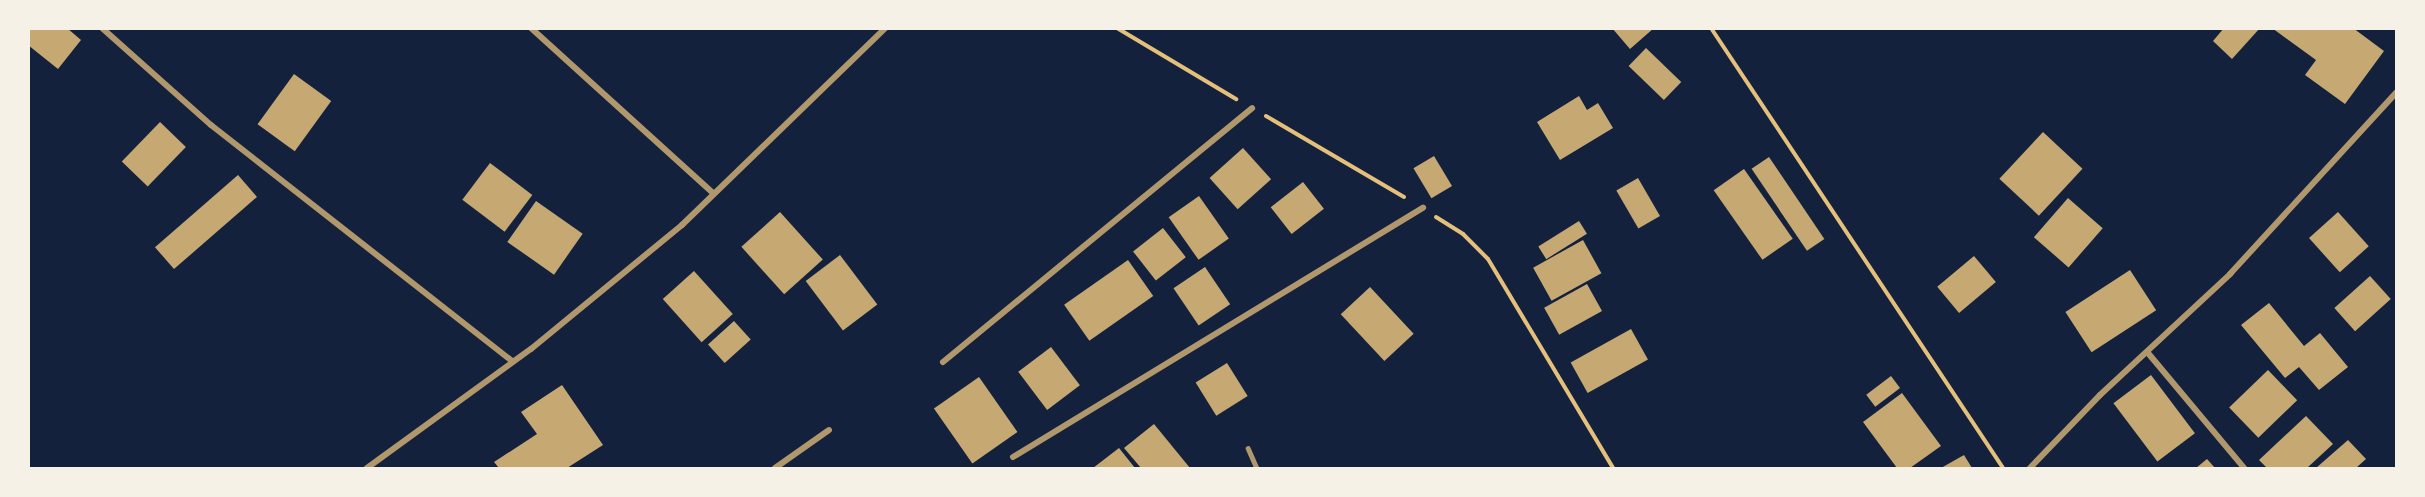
<!DOCTYPE html>
<html>
<head>
<meta charset="utf-8">
<style>
	body { margin:0 }
	#map { position:relative; width:2425px; height:497px; overflow:hidden; background:#14213d; font-family:"Open Sans",sans-serif }
	div>[style] { position:absolute }
	[style*='--x'] { left:calc(var(--x)*1px); top:calc(var(--y)*1px); width:calc(var(--w)*1px); rotate:calc(var(--a)*1deg) }
	.building>* { inset:0; background:#c6a872; transform-origin:0 0 }
	.path>* { height:4px; margin:-2px; padding:0 2px; transform-origin:2px; border-radius:2px; background:#e5c07b }
	.service>* { height:4.5px; margin:-2.25px; padding:0 2.25px; transform-origin:2.25px; border-radius:2.25px; background:#b1986c }
	.minor>* { height:6px; margin:-3px; padding:0 3px; transform-origin:3px; border-radius:3px; background:#b1986c }
	span { translate:-50% -50%; white-space:nowrap; text-align:center; line-height:1.15; -webkit-text-stroke:4.5px #f6f1e7; paint-order:stroke }
	.frame { position:absolute; inset:0; border:30px solid #f6f1e7; pointer-events:none }
</style>
</head>
<body>
<div id="map">
	<div class="building">
		<div style="clip-path:polygon(28px 28px,67px 28px,81px 40px,58px 69px,28px 45px)"></div>
		<div style="clip-path:polygon(1612px 28px,1654px 28px,1630px 49px)"></div>
		<div style="clip-path:polygon(2224px 28px,2260px 28px,2232px 59px,2213px 41px)"></div>
		<div style="clip-path:polygon(2272px 28px,2353px 28px,2384px 51px,2345px 104px,2305px 75px,2316px 60px)"></div>
		<div style="left:1646px;top:48px;width:49px;height:25px;rotate:44deg"></div>
		<div style="left:294px;top:74px;width:46px;height:62px;rotate:36deg"></div>
		<div style="clip-path:polygon(1579px 96px,1587px 110px,1598px 103px,1613px 128px,1560px 160px,1537px 122px)"></div>
		<div style="left:160px;top:122px;width:36px;height:55px;rotate:44deg"></div>
		<div style="left:2043px;top:132px;width:54px;height:64px;rotate:43deg"></div>
		<div style="left:1243px;top:148px;width:42px;height:45px;rotate:48deg"></div>
		<div style="left:1434px;top:156px;width:35px;height:24px;rotate:59deg"></div>
		<div style="left:1769px;top:157px;width:99px;height:21px;rotate:56deg"></div>
		<div style="left:490px;top:163px;width:53px;height:46px;rotate:37deg"></div>
		<div style="left:1744px;top:169px;width:85px;height:37px;rotate:55deg"></div>
		<div style="left:238px;top:175px;width:29px;height:110px;rotate:49deg"></div>
		<div style="left:1638px;top:178px;width:44px;height:25px;rotate:60deg"></div>
		<div style="left:1303px;top:182px;width:34px;height:41px;rotate:52deg"></div>
		<div style="left:1199px;top:196px;width:52px;height:37px;rotate:55deg"></div>
		<div style="left:2068px;top:198px;width:46px;height:52px;rotate:41deg"></div>
		<div style="left:536px;top:201px;width:57px;height:50px;rotate:35deg"></div>
		<div style="left:780px;top:212px;width:64px;height:52px;rotate:48deg"></div>
		<div style="left:2338px;top:212px;width:46px;height:39px;rotate:48deg"></div>
		<div style="left:1579px;top:221px;width:15px;height:48px;rotate:58deg"></div>
		<div style="left:1163px;top:228px;width:37px;height:38px;rotate:52deg"></div>
		<div style="left:1583px;top:240px;width:38px;height:57px;rotate:61deg"></div>
		<div style="left:840px;top:255px;width:62px;height:43px;rotate:53deg"></div>
		<div style="left:1974px;top:256px;width:34px;height:48px;rotate:50deg"></div>
		<div style="left:1128px;top:260px;width:44px;height:78px;rotate:55deg"></div>
		<div style="left:1205px;top:267px;width:45px;height:38px;rotate:56deg"></div>
		<div style="left:2130px;top:270px;width:48px;height:77px;rotate:57deg"></div>
		<div style="left:694px;top:271px;width:58px;height:42px;rotate:48deg"></div>
		<div style="left:2370px;top:276px;width:31px;height:48px;rotate:48deg"></div>
		<div style="left:1587px;top:284px;width:31px;height:49px;rotate:61deg"></div>
		<div style="left:1370px;top:287px;width:64px;height:40px;rotate:47deg"></div>
		<div style="clip-path:polygon(2269px 303px,2304px 346px,2320px 333px,2348px 367px,2319px 390px,2299px 367px,2285px 378px,2241px 325px)"></div>
		<div style="left:734px;top:321px;width:25px;height:35px;rotate:48deg"></div>
		<div style="left:1631px;top:329px;width:35px;height:69px;rotate:61deg"></div>
		<div style="left:1051px;top:347px;width:48px;height:41px;rotate:53deg"></div>
		<div style="left:1227px;top:363px;width:39px;height:37px;rotate:58deg"></div>
		<div style="left:2268px;top:370px;width:42px;height:54px;rotate:46deg"></div>
		<div style="left:2151px;top:375px;width:73px;height:47px;rotate:53deg"></div>
		<div style="left:1891px;top:376px;width:15px;height:31px;rotate:53deg"></div>
		<div style="left:979px;top:377px;width:67px;height:55px;rotate:55deg"></div>
		<div style="clip-path:polygon(562px 385px,603px 445px,567px 468px,499px 468px,494px 462px,537px 434px,521px 412px)"></div>
		<div style="clip-path:polygon(1902px 393px,1941px 446px,1910px 468px,1897px 468px,1863px 422px)"></div>
		<div style="clip-path:polygon(2306px 416px,2333px 444px,2307px 468px,2267px 468px,2259px 460px)"></div>
		<div style="clip-path:polygon(1154px 424px,1190px 468px,1141px 468px,1124px 448px)"></div>
		<div style="clip-path:polygon(2348px 440px,2366px 459px,2356px 468px,2316px 468px)"></div>
		<div style="clip-path:polygon(1119px 448px,1135px 468px,1093px 468px)"></div>
		<div style="clip-path:polygon(1964px 455px,1972px 468px,1941px 468px)"></div>
		<div style="clip-path:polygon(2207px 459px,2215px 468px,2196px 468px)"></div>
	</div>
	<div class="path">
		<div style="--x:1117;--y:28;--w:139;--a:30.8"></div>
		<div style="--x:1711;--y:28;--w:528;--a:56.43"></div>
		<div style="--x:1266;--y:116;--w:160;--a:30.4"></div>
		<div style="--x:1436;--y:217;--w:32;--a:32"></div>
		<div style="--x:1463;--y:234;--w:35;--a:45"></div>
		<div style="--x:1488;--y:259;--w:244;--a:59.1"></div>
	</div>
	<div class="service">
		<div style="--x:1248;--y:448;--w:22;--a:66"></div>
	</div>
	<div class="minor">
		<div style="--x:102;--y:28;--w:146;--a:41.7"></div>
		<div style="--x:211;--y:125;--w:382;--a:38.1"></div>
		<div style="--x:531;--y:28;--w:246;--a:42.2"></div>
		<div style="--x:2148;--y:353;--w:150;--a:50.1"></div>
		<div style="--x:943;--y:362;--w:400;--a:-39.4"></div>
		<div style="--x:1013;--y:457;--w:480;--a:-31.3"></div>
		<div style="--x:367;--y:468;--w:203;--a:-36"></div>
		<div style="--x:531;--y:349;--w:195;--a:-39.4"></div>
		<div style="--x:682;--y:225;--w:283;--a:-44.1"></div>
		<div style="--x:775;--y:468;--w:66;--a:-35.1"></div>
		<div style="--x:2030;--y:468;--w:101;--a:-46.2"></div>
		<div style="--x:2100;--y:395;--w:178;--a:-42.9"></div>
		<div style="--x:2230;--y:274;--w:246;--a:-47.5"></div>
	</div>
	<div class="frame"></div>
</div>
</body>
</html>
